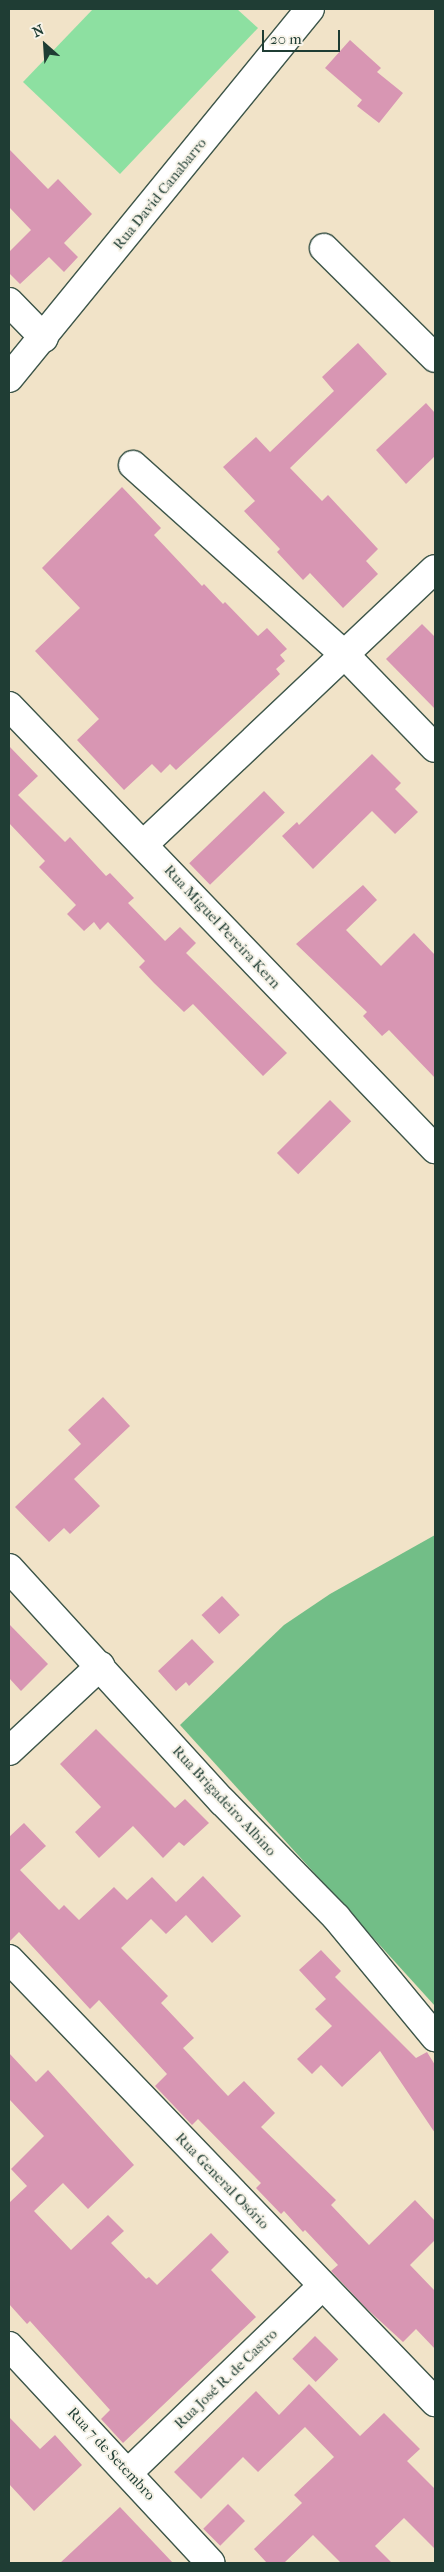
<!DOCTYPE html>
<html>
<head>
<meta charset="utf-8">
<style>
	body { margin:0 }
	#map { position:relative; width:444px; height:2572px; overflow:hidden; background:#f1e3c8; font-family:"IM FELL French Canon",serif }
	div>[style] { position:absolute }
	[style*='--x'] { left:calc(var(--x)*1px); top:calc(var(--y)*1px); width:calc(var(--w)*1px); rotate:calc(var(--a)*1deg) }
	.green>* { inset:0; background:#8de0a1 }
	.forest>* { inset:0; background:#72be87 }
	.building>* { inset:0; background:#d896b3; transform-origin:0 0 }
	.roads { filter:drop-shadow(1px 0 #3e564a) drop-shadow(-1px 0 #3e564a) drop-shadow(0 1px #3e564a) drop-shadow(0 -1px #3e564a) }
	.minor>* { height:28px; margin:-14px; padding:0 14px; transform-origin:14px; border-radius:14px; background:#fff }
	span { translate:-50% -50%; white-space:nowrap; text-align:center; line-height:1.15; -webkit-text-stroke:4px #f7f3e8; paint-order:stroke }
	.street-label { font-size:15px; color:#1f3d34 }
	.frame { position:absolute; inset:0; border:10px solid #1f3d34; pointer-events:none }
	.north { position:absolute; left:20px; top:20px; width:50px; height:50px; -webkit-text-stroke:4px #f7f3e8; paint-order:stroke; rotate:334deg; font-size:14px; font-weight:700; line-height:20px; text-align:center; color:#1f3d34 }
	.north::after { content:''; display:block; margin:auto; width:18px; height:22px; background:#1f3d34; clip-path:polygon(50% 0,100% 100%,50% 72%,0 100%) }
	.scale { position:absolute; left:262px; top:30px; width:78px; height:22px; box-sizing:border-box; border:2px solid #1f3d34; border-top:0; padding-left:6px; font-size:15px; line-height:18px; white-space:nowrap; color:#1f3d34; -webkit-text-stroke:4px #f7f3e8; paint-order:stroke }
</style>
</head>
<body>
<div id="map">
	<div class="green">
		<div style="clip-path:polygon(93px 9px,237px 9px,258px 28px,120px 174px,23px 82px)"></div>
	</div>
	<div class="forest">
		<div style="clip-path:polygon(435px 1535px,435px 2006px,180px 1725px,284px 1625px,330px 1594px)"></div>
	</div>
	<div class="building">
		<div style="clip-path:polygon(350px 40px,381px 68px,377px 72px,403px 93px,379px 123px,357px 106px,362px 100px,325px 68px)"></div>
		<div style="clip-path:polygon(9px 149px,48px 189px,58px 179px,92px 214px,64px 243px,78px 257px,64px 272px,49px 257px,20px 284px,9px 273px,9px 252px,31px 230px,9px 207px)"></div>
		<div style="clip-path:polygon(358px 343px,387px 374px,290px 468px,322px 501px,328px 495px,378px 549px,366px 561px,378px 574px,343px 608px,310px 573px,303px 580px,277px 552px,280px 549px,244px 511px,255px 501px,223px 467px,256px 437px,270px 452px,334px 391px,322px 377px)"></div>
		<div style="clip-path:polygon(426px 403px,435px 413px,435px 456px,406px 484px,376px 450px)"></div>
		<div style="clip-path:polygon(122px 487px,161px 528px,154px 535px,202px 586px,204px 584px,223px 604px,225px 602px,258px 636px,267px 628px,287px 649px,280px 655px,285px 661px,276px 669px,280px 674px,176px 770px,170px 764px,161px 773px,152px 764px,124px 790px,77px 740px,99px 719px,35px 651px,80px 608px,42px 568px)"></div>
		<div style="clip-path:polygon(422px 624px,435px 637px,435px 709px,386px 659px)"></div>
		<div style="clip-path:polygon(9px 746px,38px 776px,18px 795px,65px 842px,70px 837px,106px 876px,110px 873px,134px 898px,128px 903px,165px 941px,180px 927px,196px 943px,186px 953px,287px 1053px,263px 1076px,193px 1004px,184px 1012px,154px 983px,139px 967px,145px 961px,108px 922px,100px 930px,94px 922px,84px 931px,67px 914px,76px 905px,39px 867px,45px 861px,9px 823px)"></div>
		<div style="clip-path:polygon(372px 754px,401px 783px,395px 789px,418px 812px,395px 834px,372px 811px,313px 869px,282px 836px,297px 822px,299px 825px)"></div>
		<div style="left:264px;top:791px;width:30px;height:104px;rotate:46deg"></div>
		<div style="clip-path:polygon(363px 885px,377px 900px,346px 930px,381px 966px,414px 933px,435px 955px,435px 1078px,389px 1030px,382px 1036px,363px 1016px,367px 1012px,296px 944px)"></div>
		<div style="left:330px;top:1100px;width:30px;height:75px;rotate:45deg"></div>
		<div style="clip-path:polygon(103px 1397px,130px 1426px,74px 1479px,100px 1506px,70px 1534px,64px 1528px,49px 1542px,15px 1507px,81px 1444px,68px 1430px)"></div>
		<div style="left:222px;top:1596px;width:26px;height:28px;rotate:47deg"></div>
		<div style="clip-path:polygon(9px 1624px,48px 1664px,21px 1691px,9px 1678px)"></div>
		<div style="clip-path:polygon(192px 1639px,214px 1662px,189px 1686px,186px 1682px,176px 1691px,158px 1671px)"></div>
		<div style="clip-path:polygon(96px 1729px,175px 1808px,185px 1799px,209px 1823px,184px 1846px,179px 1842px,163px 1858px,133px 1826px,99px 1858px,75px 1832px,101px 1807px,60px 1764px)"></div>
		<div style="clip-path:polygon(24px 1823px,46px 1846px,20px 1870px,59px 1910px,64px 1905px,79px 1920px,114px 1887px,127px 1900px,152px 1877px,176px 1902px,203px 1876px,241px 1916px,212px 1943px,186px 1915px,166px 1934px,151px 1919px,121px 1948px,168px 1996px,161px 2003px,194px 2038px,183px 2048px,228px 2096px,244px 2081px,275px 2113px,261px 2127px,336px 2200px,331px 2205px,369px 2245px,415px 2200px,435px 2221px,435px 2240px,410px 2265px,435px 2291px,435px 2349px,416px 2329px,403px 2342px,366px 2308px,331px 2271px,338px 2265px,305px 2230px,303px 2232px,284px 2211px,281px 2214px,256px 2188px,261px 2183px,198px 2119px,192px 2125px,155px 2086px,167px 2074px,99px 2000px,90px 2009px,19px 1932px,9px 1942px,9px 1837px)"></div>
		<div style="clip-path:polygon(321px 1950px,341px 1971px,335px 1977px,416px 2058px,427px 2052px,435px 2065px,435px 2133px,380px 2051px,342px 2087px,321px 2065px,312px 2074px,297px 2059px,332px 2026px,315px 2009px,326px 1999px,299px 1970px)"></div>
		<div style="clip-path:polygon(9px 2053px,36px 2082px,48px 2070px,134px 2165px,88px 2209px,63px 2183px,34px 2211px,71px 2250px,108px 2215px,124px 2231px,111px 2243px,146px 2279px,149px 2277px,157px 2285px,211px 2233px,229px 2252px,211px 2270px,256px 2317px,123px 2443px,101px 2419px,110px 2410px,30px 2321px,27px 2324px,9px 2304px,9px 2203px,27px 2186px,11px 2169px,44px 2136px,9px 2099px)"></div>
		<div style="left:315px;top:2336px;width:33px;height:32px;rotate:45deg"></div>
		<div style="clip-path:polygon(309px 2384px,360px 2436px,384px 2413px,420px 2449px,407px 2461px,435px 2489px,435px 2549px,404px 2518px,375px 2546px,392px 2563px,341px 2563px,313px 2535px,284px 2563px,267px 2563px,254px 2549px,302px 2503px,294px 2495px,334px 2457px,305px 2427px,258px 2472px,243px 2457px,201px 2499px,174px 2472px,256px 2391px,279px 2415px)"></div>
		<div style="clip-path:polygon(9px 2417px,40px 2449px,55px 2435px,82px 2465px,34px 2511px,9px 2484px)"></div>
		<div style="left:228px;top:2504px;width:24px;height:35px;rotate:45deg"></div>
		<div style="clip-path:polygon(120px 2507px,173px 2563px,60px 2563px)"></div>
	</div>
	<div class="roads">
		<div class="minor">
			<div style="--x:324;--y:248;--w:156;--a:44.7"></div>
			<div style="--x:9;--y:302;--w:50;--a:45.8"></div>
			<div style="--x:9;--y:378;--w:476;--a:-50.8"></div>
			<div style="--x:133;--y:465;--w:285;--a:41.9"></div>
			<div style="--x:345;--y:655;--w:129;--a:45.9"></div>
			<div style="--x:9;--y:706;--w:615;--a:46.12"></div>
			<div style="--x:144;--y:844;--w:400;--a:-43.4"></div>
			<div style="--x:9;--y:1568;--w:317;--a:47.6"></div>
			<div style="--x:223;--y:1802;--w:161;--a:45.5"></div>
			<div style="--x:336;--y:1917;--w:156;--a:50.5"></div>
			<div style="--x:9;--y:1751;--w:125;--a:-43"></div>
			<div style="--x:9;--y:1959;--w:615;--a:46.12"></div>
			<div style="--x:9;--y:2346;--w:296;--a:47.1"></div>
			<div style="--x:129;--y:2472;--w:268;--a:-43.9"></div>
		</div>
	</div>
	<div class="street-label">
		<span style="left:160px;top:194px;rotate:-51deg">Rua David Canabarro</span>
		<span style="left:222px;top:927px;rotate:47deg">Rua Miguel Pereira Kern</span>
		<span style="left:224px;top:1801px;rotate:47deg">Rua Brigadeiro Albino</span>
		<span style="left:222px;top:2181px;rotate:46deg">Rua General Osório</span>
		<span style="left:226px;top:2379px;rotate:-44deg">Rua José R. de Castro</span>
		<span style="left:111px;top:2454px;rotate:47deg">Rua 7 de Setembro</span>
	</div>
	<div class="frame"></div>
	<div class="north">N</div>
	<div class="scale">20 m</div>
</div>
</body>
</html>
